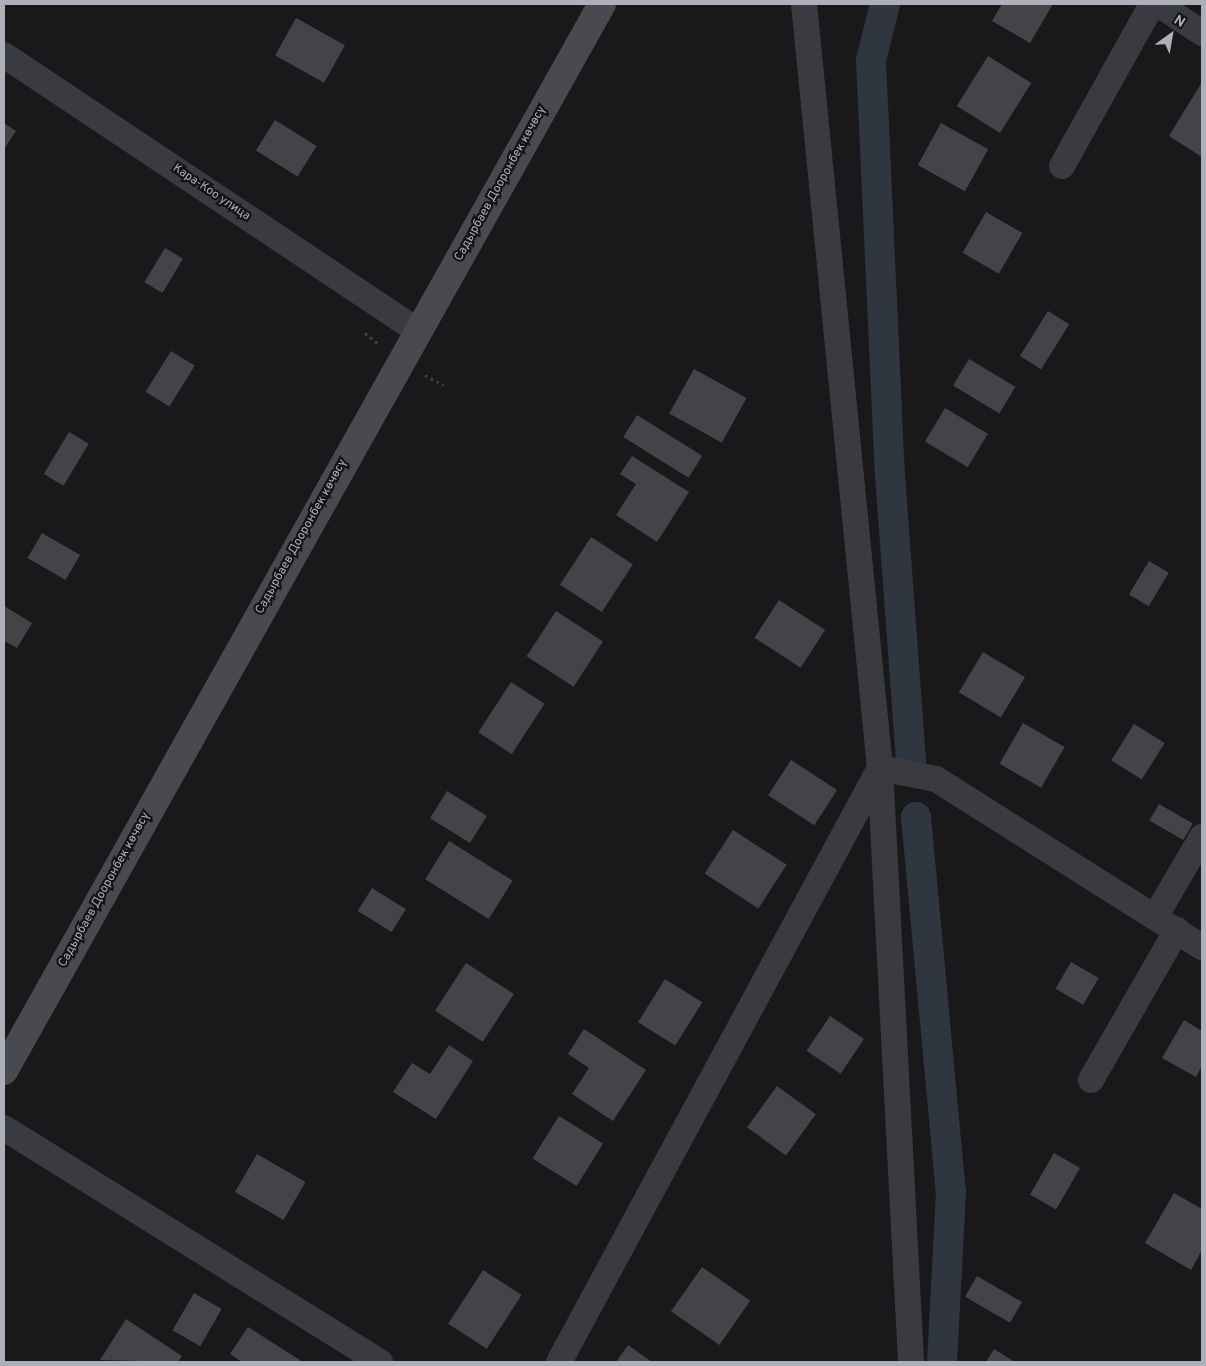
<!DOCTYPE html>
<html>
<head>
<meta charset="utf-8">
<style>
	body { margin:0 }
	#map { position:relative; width:1206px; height:1366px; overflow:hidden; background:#19191b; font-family:Overpass,sans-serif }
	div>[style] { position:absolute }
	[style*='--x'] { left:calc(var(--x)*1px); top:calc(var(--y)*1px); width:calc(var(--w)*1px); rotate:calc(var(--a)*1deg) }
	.canal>* { height:30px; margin:-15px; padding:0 15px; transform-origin:15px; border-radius:15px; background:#30363f }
	.building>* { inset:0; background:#444448; transform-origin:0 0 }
	.path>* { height:3px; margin-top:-1.5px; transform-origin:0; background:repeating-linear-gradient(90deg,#414247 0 2.5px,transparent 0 6.5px) }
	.minor>* { height:26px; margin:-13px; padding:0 13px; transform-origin:13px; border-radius:13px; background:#3a3b40 }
	.secondary>* { height:28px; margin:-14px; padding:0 14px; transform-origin:14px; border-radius:14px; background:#494a50 }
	span { translate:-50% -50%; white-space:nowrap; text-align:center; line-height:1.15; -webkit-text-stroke:4.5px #141416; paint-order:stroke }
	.street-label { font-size:12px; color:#adafba }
	.frame { position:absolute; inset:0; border:5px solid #adafba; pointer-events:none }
	.north { position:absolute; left:1146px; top:10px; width:50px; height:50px; -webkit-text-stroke:4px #141416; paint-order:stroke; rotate:32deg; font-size:14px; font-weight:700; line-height:20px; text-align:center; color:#adafba }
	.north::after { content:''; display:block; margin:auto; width:18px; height:22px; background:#adafba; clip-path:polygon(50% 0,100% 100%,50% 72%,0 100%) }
</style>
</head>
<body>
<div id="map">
	<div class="canal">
		<div style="--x:885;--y:4;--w:58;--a:104"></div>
		<div style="--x:871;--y:60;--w:415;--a:87.4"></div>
		<div style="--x:890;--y:475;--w:290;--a:85.8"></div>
		<div style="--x:916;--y:817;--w:377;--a:84.7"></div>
		<div style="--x:951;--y:1192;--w:170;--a:93"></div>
	</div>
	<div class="building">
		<div style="clip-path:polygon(1002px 4px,1053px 4px,1030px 43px,992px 21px)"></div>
		<div style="left:296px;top:18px;width:56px;height:43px;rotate:29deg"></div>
		<div style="left:988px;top:56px;width:51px;height:59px;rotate:32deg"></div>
		<div style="clip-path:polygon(1202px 82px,1202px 157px,1169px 136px)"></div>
		<div style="left:275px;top:120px;width:49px;height:36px;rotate:32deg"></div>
		<div style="clip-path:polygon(4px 123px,16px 131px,4px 149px)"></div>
		<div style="left:941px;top:123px;width:54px;height:48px;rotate:29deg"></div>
		<div style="left:986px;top:212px;width:42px;height:47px;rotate:30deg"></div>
		<div style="left:165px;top:248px;width:21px;height:40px;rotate:31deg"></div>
		<div style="left:1048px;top:311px;width:25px;height:53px;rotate:32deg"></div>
		<div style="left:171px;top:351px;width:28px;height:48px;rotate:32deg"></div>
		<div style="left:969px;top:359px;width:54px;height:31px;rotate:31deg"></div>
		<div style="left:694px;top:369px;width:60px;height:51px;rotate:29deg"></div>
		<div style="left:945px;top:408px;width:50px;height:39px;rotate:31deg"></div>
		<div style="left:637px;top:415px;width:77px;height:26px;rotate:32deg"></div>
		<div style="left:69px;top:432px;width:23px;height:49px;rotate:31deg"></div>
		<div style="clip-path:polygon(632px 456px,689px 492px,657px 542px,616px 515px,636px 484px,620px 474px)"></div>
		<div style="left:42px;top:533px;width:44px;height:29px;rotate:30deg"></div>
		<div style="left:591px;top:537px;width:50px;height:57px;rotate:33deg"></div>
		<div style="left:1149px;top:561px;width:23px;height:39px;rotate:31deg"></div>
		<div style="left:779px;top:600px;width:55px;height:45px;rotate:33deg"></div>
		<div style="clip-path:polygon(4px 606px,32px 623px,17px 648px,4px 641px)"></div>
		<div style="left:556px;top:611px;width:56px;height:54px;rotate:33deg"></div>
		<div style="left:983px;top:652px;width:49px;height:47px;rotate:31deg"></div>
		<div style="left:511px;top:682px;width:40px;height:60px;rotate:33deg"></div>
		<div style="left:1023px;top:723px;width:48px;height:47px;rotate:30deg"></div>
		<div style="left:1134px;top:724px;width:36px;height:43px;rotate:32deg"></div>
		<div style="left:791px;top:760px;width:55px;height:42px;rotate:33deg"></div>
		<div style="left:447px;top:791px;width:47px;height:32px;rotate:32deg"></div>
		<div style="left:1159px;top:804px;width:39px;height:19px;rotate:30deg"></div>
		<div style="left:733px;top:830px;width:64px;height:52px;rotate:33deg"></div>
		<div style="left:449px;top:841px;width:75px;height:45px;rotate:32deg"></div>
		<div style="left:372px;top:888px;width:40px;height:27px;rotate:32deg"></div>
		<div style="left:1071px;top:962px;width:32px;height:31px;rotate:30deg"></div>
		<div style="left:466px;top:963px;width:57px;height:57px;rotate:33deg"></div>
		<div style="left:665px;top:979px;width:44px;height:51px;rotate:32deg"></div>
		<div style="left:830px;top:1016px;width:41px;height:42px;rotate:34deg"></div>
		<div style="clip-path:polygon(1184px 1020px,1202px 1031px,1202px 1066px,1196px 1077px,1162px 1058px)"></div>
		<div style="clip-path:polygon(584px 1029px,646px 1070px,613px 1121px,572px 1094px,589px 1068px,568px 1054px)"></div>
		<div style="clip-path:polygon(449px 1045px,473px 1061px,436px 1119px,393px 1092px,412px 1063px,430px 1074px)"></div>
		<div style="left:777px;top:1086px;width:48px;height:51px;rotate:36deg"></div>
		<div style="left:559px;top:1116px;width:52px;height:50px;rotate:32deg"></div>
		<div style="left:1054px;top:1153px;width:30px;height:48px;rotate:30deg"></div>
		<div style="left:257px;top:1154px;width:56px;height:44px;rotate:30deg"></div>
		<div style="clip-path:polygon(1174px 1193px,1202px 1209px,1202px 1250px,1191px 1270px,1145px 1243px)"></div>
		<div style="left:702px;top:1267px;width:59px;height:54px;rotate:35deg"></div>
		<div style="left:483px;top:1270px;width:46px;height:64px;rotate:33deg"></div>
		<div style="left:977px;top:1276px;width:52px;height:24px;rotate:30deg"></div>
		<div style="left:194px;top:1293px;width:32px;height:43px;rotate:30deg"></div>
		<div style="clip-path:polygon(126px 1319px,182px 1356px,178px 1362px,100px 1360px)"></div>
		<div style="clip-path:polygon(248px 1327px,303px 1362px,242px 1362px,230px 1354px)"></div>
		<div style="clip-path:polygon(628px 1345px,652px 1362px,616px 1362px)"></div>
		<div style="clip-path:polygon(994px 1349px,1015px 1362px,986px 1362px)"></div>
	</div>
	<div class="path">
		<div style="--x:365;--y:333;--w:19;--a:39"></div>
		<div style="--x:425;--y:375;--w:21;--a:28"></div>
	</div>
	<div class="minor">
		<div style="--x:804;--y:4;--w:768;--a:84.32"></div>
		<div style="--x:880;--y:768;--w:595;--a:87.01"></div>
		<div style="--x:1158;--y:4;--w:53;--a:33.4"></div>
		<div style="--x:4;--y:55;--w:498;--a:33.7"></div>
		<div style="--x:1062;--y:166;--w:185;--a:-60.9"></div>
		<div style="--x:1155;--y:917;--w:93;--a:-59.6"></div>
		<div style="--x:1091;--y:1080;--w:173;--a:-60.2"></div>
		<div style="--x:4;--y:1128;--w:443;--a:31.9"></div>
		<div style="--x:559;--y:1362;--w:675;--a:-61.61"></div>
		<div style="--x:880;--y:768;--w:57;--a:11.1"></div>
		<div style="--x:936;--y:779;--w:315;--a:32.3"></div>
	</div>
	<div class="secondary">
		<div style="--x:4;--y:1071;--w:1223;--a:-60.73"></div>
	</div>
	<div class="street-label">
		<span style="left:501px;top:184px;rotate:-61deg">Садырбаев Дооронбек көчөсү</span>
		<span style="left:211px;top:193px;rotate:34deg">Кара-Коо улица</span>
		<span style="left:302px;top:537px;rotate:-61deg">Садырбаев Дооронбек көчөсү</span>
		<span style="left:105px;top:890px;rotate:-61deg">Садырбаев Дооронбек көчөсү</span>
	</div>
	<div class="frame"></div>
	<div class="north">N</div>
</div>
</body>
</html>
